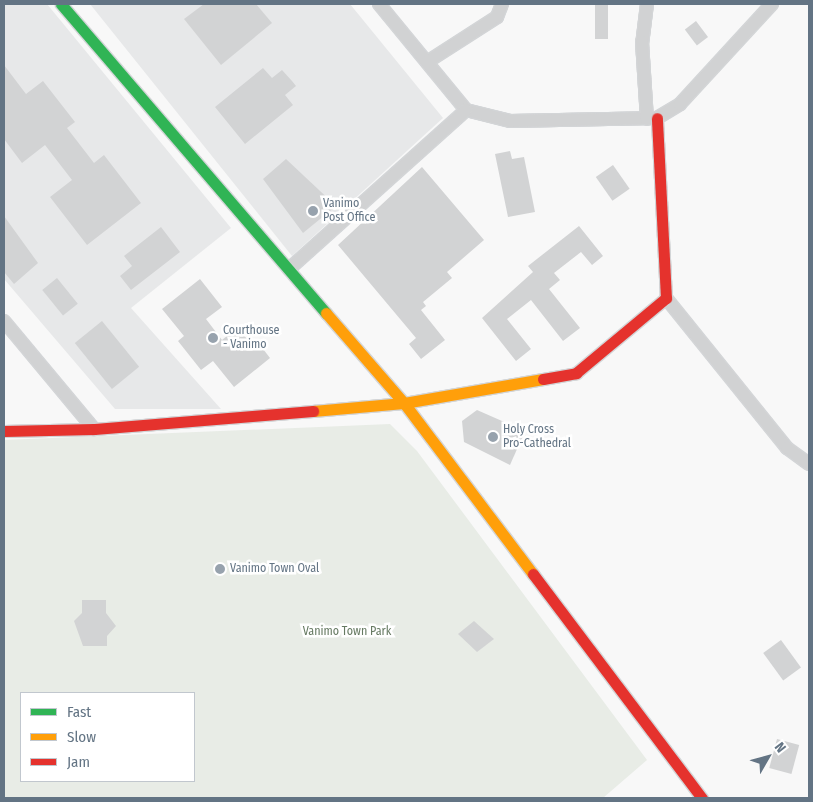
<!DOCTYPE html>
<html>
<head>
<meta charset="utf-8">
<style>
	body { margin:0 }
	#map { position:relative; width:813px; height:802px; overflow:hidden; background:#f8f8f8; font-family:"Fira Sans Condensed",sans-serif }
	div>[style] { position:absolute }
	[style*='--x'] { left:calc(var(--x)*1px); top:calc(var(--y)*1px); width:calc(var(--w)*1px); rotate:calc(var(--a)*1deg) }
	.built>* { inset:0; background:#e7e8e9 }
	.green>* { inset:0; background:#e8ece6 }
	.building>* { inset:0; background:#d2d3d4; transform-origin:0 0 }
	.roads { filter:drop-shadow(1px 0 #d3d5d7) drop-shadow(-1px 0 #d3d5d7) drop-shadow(0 1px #d3d5d7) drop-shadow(0 -1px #d3d5d7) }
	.street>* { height:12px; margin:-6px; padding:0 6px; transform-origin:6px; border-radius:6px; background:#d1d2d3 }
	.fast>* { height:11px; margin:-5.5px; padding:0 5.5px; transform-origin:5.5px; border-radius:5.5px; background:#30b455 }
	.slow>* { height:11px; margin:-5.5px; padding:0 5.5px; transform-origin:5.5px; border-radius:5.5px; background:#ff9f0a }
	.jam>* { height:11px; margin:-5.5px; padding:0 5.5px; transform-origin:5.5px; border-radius:5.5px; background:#e5322d }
	.dots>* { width:14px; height:14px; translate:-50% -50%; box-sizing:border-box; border:2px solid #fff; border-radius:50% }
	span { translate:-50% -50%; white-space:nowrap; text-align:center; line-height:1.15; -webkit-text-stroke:5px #fff; paint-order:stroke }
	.poi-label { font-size:12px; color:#637484 }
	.left { translate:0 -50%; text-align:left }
	.park-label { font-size:12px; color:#667a62 }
	.frame { position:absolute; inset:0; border:5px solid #637484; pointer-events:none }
	.legend { position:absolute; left:20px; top:692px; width:175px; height:90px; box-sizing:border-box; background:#fff; border:1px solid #c1c7ce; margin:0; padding:6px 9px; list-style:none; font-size:15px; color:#637484 }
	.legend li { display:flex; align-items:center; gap:10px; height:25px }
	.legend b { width:25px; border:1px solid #c1c7ce }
	.north { position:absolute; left:743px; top:732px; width:50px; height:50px; -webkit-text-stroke:4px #fff; paint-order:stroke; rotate:52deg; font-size:14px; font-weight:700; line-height:20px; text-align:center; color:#637484 }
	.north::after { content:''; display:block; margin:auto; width:18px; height:22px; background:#637484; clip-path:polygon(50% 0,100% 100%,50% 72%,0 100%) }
</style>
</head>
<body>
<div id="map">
	<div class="built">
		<div style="clip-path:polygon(4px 4px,47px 4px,231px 228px,131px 308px,221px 409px,115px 409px,4px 279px)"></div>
		<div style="clip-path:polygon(90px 4px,350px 4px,443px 118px,292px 256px)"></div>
	</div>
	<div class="green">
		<div style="clip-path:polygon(evenodd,390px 424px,417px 451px,647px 760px,603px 798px,4px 798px,4px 440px,390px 424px,21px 693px,194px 693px,194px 781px,21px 781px,21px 693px)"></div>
	</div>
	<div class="building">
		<div style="clip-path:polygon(204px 4px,256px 4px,272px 23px,221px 65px,184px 19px)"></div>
		<div style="left:595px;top:4px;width:13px;height:35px"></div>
		<div style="left:696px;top:21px;width:20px;height:14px;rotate:53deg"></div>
		<div style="clip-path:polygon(4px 65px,26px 94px,43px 81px,75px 122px,67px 128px,94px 163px,104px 155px,141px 203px,87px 245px,50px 197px,72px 180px,45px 145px,22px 163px,4px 139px)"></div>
		<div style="clip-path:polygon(263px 68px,272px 78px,282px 70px,292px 81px,296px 86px,285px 95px,293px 105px,245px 144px,215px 107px)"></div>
		<div style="clip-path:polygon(510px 151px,512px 159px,524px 157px,535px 212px,508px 217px,495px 154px)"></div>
		<div style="clip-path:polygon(286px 159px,336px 206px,303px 233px,263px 179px)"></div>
		<div style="left:613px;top:165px;width:29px;height:21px;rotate:55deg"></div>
		<div style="clip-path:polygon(422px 167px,484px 240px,447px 272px,452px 278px,423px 302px,426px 306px,421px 310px,445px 340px,421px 359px,409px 344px,416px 338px,338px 245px)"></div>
		<div style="clip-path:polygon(4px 216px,38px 263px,14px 284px,4px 272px)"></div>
		<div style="clip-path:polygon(579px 226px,603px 256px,592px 265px,581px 252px,554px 273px,560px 280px,549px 289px,580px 328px,563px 341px,531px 300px,507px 319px,531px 349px,516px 361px,482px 318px,533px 272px,528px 266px)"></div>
		<div style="clip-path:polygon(161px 227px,180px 252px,131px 290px,120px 276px,132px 266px,124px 256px)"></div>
		<div style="left:57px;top:278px;width:33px;height:19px;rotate:51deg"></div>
		<div style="clip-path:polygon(200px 279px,222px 307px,206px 319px,222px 340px,238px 327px,255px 350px,260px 345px,270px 358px,234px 387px,213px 361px,201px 370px,178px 341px,184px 336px,162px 309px)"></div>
		<div style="left:102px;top:321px;width:59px;height:35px;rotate:51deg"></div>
		<div style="clip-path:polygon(477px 410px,525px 431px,510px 465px,464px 442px,462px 421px)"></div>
		<div style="clip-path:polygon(82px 600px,106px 600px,106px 613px,116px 626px,107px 636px,107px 646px,83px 646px,74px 621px,82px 613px)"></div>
		<div style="clip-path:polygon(474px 621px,494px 639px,477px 652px,458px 634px)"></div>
		<div style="left:781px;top:640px;width:34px;height:22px;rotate:54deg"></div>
		<div style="left:777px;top:739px;width:23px;height:30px;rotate:15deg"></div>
	</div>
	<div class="roads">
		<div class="street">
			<div style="--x:379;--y:4;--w:137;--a:50.6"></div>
			<div style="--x:466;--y:110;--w:45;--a:14"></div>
			<div style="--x:510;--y:121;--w:147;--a:-1.2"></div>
			<div style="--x:657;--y:118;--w:27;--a:-31"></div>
			<div style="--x:680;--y:104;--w:136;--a:-47.4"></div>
			<div style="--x:647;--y:4;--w:38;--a:97"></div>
			<div style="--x:642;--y:42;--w:77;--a:86.3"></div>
			<div style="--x:427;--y:62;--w:83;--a:-32.7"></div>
			<div style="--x:497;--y:17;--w:14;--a:-69"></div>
			<div style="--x:289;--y:269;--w:238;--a:-41.9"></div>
			<div style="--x:666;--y:298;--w:193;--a:51.1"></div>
			<div style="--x:787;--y:448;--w:27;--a:36"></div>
			<div style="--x:4;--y:321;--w:141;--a:50.2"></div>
		</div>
		<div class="fast">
			<div style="--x:61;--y:4;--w:407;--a:49.4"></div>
		</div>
		<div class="slow">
			<div style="--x:326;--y:313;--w:119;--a:49.1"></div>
			<div style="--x:404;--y:403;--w:214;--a:53"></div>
			<div style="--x:313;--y:411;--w:91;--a:-5"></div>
			<div style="--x:404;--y:403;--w:141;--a:-9.8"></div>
		</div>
		<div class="jam">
			<div style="--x:543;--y:379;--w:34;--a:-10"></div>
			<div style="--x:576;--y:373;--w:117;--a:-39.8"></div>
			<div style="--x:666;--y:298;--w:180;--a:-92.9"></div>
			<div style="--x:4;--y:431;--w:90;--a:-1.3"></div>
			<div style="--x:94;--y:429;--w:220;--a:-4.7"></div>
			<div style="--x:533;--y:574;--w:281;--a:53"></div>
		</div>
	</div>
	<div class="dots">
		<div style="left:313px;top:211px;background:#97a2ad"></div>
		<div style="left:213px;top:338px;background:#97a2ad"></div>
		<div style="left:493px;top:437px;background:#97a2ad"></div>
		<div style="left:220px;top:569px;background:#97a2ad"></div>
	</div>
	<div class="poi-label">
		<span class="left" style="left:323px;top:211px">Vanimo<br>Post Office</span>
		<span class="left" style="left:223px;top:338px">Courthouse<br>- Vanimo</span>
		<span class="left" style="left:503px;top:437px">Holy Cross<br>Pro-Cathedral</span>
		<span class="left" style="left:230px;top:569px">Vanimo Town Oval</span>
	</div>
	<div class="park-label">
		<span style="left:347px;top:632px">Vanimo Town Park</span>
	</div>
	<div class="frame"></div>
	<ul class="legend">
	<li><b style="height:6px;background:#30b455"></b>Fast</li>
	<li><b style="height:6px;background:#ff9f0a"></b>Slow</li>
	<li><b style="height:6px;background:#e5322d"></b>Jam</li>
	</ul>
	<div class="north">N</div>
</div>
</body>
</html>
